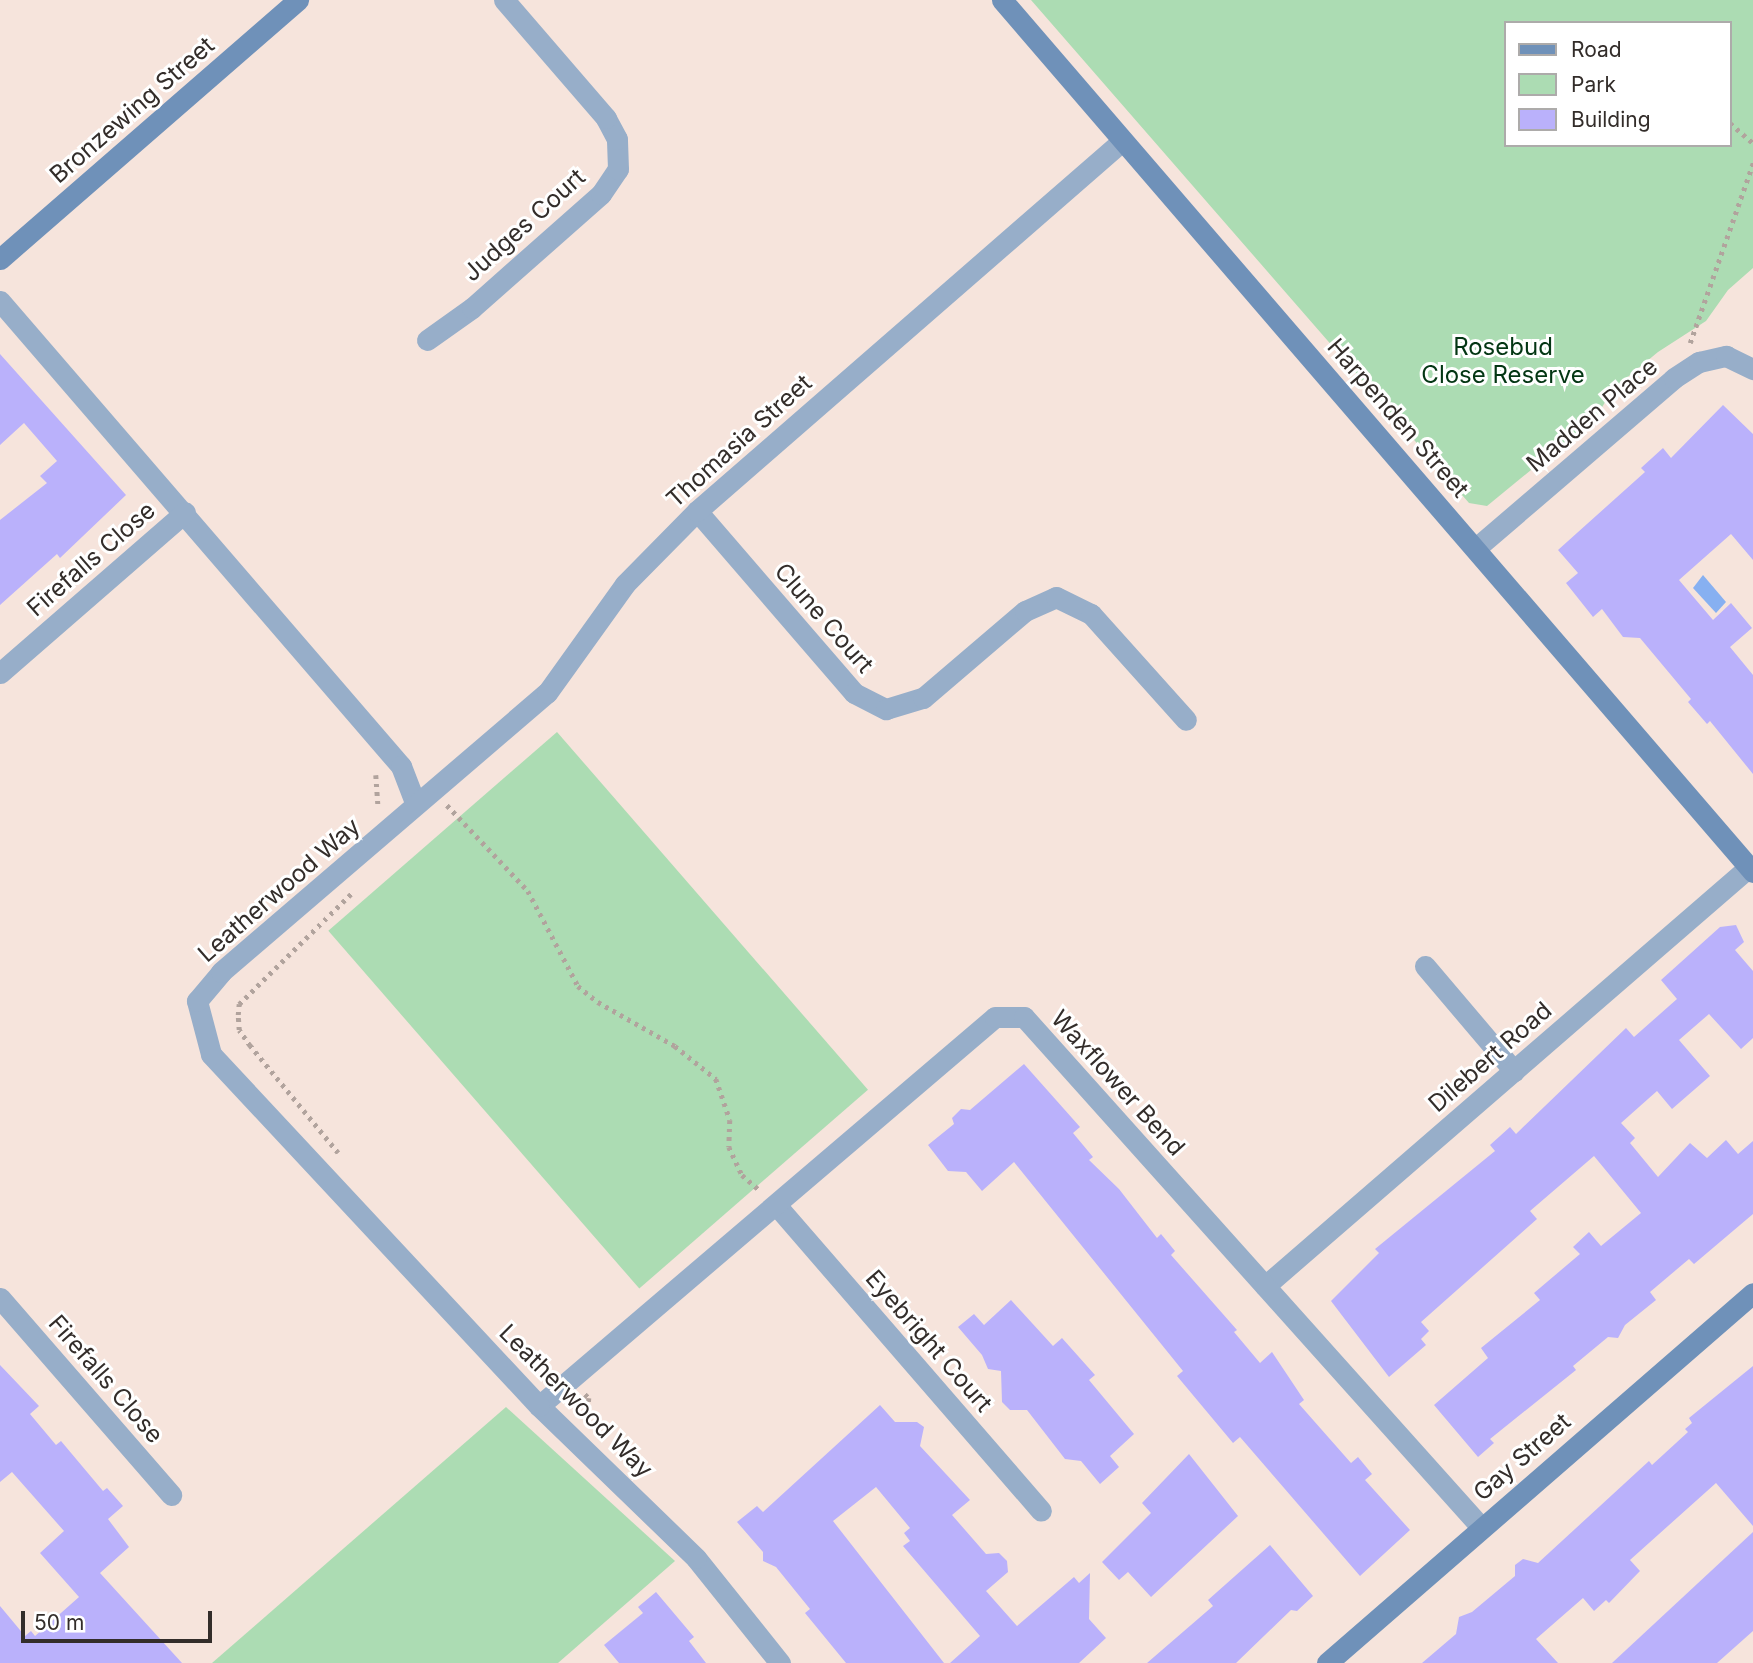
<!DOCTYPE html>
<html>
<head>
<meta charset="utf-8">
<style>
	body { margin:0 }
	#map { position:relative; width:1753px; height:1663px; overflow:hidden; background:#f6e4dc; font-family:Inter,sans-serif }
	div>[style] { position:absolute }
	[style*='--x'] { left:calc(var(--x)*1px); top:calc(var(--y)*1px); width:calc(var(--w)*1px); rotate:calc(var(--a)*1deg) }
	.green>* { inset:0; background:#acdcb3; transform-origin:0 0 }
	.water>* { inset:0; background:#87b0f1 }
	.building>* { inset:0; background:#bab1fb }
	.path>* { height:4.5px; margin-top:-2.25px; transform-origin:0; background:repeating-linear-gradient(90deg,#b1a39d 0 3.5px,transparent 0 8.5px) }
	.street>* { height:21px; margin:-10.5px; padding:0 10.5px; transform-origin:10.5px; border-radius:10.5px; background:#97aec9 }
	.secondary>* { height:21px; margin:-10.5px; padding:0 10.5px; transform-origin:10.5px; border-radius:10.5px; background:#6f91b9 }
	span { translate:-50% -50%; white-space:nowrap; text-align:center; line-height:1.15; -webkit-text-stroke:6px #fff; paint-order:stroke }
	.street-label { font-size:24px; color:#332d2a }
	.park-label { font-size:24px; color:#033613 }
	.legend { position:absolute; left:1504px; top:21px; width:228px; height:126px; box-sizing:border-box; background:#fff; border:2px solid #adabaa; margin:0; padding:9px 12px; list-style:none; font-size:21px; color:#332d2a }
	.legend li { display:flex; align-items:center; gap:14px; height:35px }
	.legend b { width:35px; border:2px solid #adabaa }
	.scale { position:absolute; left:21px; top:1611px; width:191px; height:32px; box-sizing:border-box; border:4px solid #332d2a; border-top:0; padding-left:9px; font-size:21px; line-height:24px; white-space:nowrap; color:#332d2a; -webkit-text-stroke:5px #fff; paint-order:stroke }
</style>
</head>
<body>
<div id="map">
	<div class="green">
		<div style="clip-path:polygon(evenodd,1031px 0,1753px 0,1753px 268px,1728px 290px,1706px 321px,1658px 352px,1612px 390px,1597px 416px,1487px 506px,1469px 503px,1031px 0,1506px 23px,1730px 23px,1730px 145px,1506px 145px,1506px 23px)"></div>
		<div style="left:557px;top:732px;width:474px;height:303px;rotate:49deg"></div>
		<div style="clip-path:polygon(506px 1407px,675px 1561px,558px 1663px,212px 1663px)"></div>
	</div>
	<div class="water">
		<div style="clip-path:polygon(1703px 575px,1726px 602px,1716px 613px,1693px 588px)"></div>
	</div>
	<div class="building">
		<div style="clip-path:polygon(0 354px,126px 495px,60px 558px,57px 554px,0 605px,0 520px,47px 483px,40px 476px,57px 461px,24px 423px,0 445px)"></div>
		<div style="clip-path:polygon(1723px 405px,1753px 434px,1753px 560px,1731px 534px,1679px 580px,1713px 620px,1731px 603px,1752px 628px,1730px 647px,1753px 675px,1753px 774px,1710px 721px,1707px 724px,1688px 702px,1691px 699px,1640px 638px,1623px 637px,1602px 609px,1593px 617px,1566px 583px,1578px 573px,1558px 550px,1645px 472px,1641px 468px,1663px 448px,1671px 458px)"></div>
		<div style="clip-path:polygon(1736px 925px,1744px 942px,1735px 950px,1753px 971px,1753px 1038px,1741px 1049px,1709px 1014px,1679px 1040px,1710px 1076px,1672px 1109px,1657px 1091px,1621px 1123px,1635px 1138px,1630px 1143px,1658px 1177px,1690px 1143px,1707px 1158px,1726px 1140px,1738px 1154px,1753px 1141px,1753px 1214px,1694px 1264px,1689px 1259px,1650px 1292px,1656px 1300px,1625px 1325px,1618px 1338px,1608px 1337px,1573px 1366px,1576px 1370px,1490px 1439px,1494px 1443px,1478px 1457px,1434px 1405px,1488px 1358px,1481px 1348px,1540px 1300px,1534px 1293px,1580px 1254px,1573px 1247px,1589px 1232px,1601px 1246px,1641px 1213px,1594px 1156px,1530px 1211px,1537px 1219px,1421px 1322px,1429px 1331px,1421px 1339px,1426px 1345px,1389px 1377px,1331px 1301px,1379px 1253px,1375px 1249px,1495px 1151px,1490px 1145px,1510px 1127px,1516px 1134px,1626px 1028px,1634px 1037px,1677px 999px,1661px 980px,1720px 927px)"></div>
		<div style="clip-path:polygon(1024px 1064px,1080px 1127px,1073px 1133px,1093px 1157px,1089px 1160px,1119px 1189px,1157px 1238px,1161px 1234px,1175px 1251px,1171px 1255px,1237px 1330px,1234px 1332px,1260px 1363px,1272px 1352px,1304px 1400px,1299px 1404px,1351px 1463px,1358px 1457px,1372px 1474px,1365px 1480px,1410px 1530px,1360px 1576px,1240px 1437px,1233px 1443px,1177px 1376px,1183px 1371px,1014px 1162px,982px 1191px,966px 1172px,948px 1171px,928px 1145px,954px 1124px,952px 1118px,961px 1109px,970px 1110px)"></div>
		<div style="clip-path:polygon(1011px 1300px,1053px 1346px,1062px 1338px,1095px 1375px,1089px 1380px,1134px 1434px,1110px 1456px,1119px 1467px,1100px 1484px,1081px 1461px,1065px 1459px,1027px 1410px,1010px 1410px,1002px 1402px,1001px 1371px,988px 1369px,982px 1355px,958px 1327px,974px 1314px,984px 1325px)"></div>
		<div style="clip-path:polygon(0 1365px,39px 1406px,30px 1414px,56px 1445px,61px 1441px,103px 1491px,107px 1488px,123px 1506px,108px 1519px,129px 1547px,100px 1573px,182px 1663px,0 1663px,0 1606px,25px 1636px,31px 1631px,35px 1636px,79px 1597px,40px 1553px,64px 1531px,12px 1472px,0 1482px)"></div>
		<div style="clip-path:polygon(1753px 1366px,1753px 1526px,1716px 1483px,1630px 1560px,1640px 1571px,1609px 1603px,1606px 1600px,1594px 1611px,1583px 1598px,1536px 1639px,1558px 1663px,1422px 1663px,1456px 1634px,1459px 1617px,1472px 1612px,1515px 1576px,1515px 1565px,1523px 1559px,1538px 1563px,1649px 1461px,1652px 1465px,1688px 1432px,1685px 1429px,1692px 1423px,1689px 1418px)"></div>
		<div style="clip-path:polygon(880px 1405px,895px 1422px,917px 1422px,924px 1427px,920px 1446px,970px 1500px,952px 1515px,986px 1554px,999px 1553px,1007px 1561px,1008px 1572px,986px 1591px,1017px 1626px,1074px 1577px,1079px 1583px,1090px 1573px,1089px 1619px,1106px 1638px,1079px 1663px,950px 1663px,980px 1636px,903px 1546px,910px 1541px,904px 1533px,910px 1528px,876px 1487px,833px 1521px,944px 1663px,846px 1663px,805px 1613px,810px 1609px,776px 1567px,763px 1561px,763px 1552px,737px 1522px,757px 1506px,763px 1512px)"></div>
		<div style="clip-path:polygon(1189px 1454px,1238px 1516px,1151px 1597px,1128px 1572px,1119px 1580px,1102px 1562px,1151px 1513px,1142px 1503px)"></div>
		<div style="clip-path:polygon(1753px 1532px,1753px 1631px,1717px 1663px,1612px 1663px)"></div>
		<div style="clip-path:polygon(1270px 1545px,1313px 1596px,1297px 1611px,1291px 1610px,1236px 1663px,1147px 1663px,1213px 1606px,1208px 1600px)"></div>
		<div style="clip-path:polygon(656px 1592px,694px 1637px,689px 1641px,706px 1663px,619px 1663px,604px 1645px,643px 1613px,638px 1607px)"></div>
	</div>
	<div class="path">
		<div style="--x:1730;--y:123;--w:30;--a:41"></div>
		<div style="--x:1690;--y:343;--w:191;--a:-70.7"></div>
		<div style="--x:376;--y:775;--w:32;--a:86"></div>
		<div style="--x:447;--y:805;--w:118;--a:46.7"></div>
		<div style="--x:528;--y:891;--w:107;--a:62.2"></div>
		<div style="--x:578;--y:986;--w:26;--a:39"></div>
		<div style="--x:598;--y:1002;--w:89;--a:29.7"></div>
		<div style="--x:675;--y:1046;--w:53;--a:38.8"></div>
		<div style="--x:716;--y:1079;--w:43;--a:71.1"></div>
		<div style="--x:730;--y:1120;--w:27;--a:92"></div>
		<div style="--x:729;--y:1147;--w:31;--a:65"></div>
		<div style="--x:742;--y:1175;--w:21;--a:41"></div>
		<div style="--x:338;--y:1153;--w:139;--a:-129.4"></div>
		<div style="--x:250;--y:1046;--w:19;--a:-125"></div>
		<div style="--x:239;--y:1030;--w:15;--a:-94"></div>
		<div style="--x:238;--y:1015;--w:11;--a:-85"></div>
		<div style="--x:239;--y:1004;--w:161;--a:-44.5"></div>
		<div style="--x:585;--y:1394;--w:6;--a:45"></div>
		<div style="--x:589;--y:1398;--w:22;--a:95"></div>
	</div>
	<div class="street">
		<div style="--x:0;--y:301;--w:614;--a:49.23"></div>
		<div style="--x:401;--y:766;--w:40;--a:69"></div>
		<div style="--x:427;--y:340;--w:55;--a:-35.4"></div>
		<div style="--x:472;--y:308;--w:172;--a:-41.5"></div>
		<div style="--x:601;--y:194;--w:30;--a:-56"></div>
		<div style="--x:618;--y:169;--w:30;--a:-92"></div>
		<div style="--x:617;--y:139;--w:24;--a:-118"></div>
		<div style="--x:606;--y:118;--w:156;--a:-130.8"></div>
		<div style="--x:697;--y:511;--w:240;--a:49.2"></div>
		<div style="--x:854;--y:693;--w:36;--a:27"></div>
		<div style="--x:886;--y:709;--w:39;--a:-17"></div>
		<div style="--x:923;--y:698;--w:134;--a:-40.5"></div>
		<div style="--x:1025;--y:611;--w:34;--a:-24"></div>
		<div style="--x:1056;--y:597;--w:39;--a:26"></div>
		<div style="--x:1091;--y:614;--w:142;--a:48.1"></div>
		<div style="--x:1476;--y:548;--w:261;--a:-40.6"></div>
		<div style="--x:1674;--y:378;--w:30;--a:-33"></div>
		<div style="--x:1699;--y:362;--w:28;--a:-13"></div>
		<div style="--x:1726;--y:356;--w:30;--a:26"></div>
		<div style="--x:0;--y:673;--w:245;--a:-41"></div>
		<div style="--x:1425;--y:966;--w:138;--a:49.7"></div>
		<div style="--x:777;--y:1206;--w:403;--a:49.1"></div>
		<div style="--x:1265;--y:1286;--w:640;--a:-40.88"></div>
		<div style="--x:0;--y:1298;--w:261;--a:49"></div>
		<div style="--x:539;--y:1406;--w:599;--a:-40.47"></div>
		<div style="--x:995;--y:1017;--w:29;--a:0"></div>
		<div style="--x:1024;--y:1017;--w:685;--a:48.14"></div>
		<div style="--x:780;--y:1663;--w:134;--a:-128.7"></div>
		<div style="--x:696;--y:1558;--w:219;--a:-135.9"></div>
		<div style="--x:539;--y:1406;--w:481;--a:-133"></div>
		<div style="--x:211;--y:1054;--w:55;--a:-104.8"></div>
		<div style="--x:197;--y:1001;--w:38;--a:-50"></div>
		<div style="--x:221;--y:972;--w:429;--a:-40.6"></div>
		<div style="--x:547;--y:693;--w:134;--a:-54.4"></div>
		<div style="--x:625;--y:584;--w:103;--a:-45.4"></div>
		<div style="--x:697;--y:511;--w:563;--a:-41.04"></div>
	</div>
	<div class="secondary">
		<div style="--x:1002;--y:0;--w:1151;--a:49.26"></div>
		<div style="--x:0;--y:259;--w:395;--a:-41"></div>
		<div style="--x:1327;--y:1663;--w:564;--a:-40.98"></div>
	</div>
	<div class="street-label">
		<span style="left:132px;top:110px;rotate:-41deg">Bronzewing Street</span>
		<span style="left:524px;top:225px;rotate:-42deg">Judges Court</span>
		<span style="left:1592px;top:415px;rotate:-40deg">Madden Place</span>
		<span style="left:1398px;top:418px;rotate:49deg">Harpenden Street</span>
		<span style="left:739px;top:441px;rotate:-42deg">Thomasia Street</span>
		<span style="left:91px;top:559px;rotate:-41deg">Firefalls Close</span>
		<span style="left:824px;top:618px;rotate:49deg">Clune Court</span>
		<span style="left:279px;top:890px;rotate:-41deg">Leatherwood Way</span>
		<span style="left:1490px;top:1057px;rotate:-41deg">Dilebert Road</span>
		<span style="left:1118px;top:1083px;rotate:48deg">Waxflower Bend</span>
		<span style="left:929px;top:1341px;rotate:49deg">Eyebright Court</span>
		<span style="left:106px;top:1379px;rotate:49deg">Firefalls Close</span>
		<span style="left:576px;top:1401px;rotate:45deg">Leatherwood Way</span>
		<span style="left:1522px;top:1457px;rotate:-41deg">Gay Street</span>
	</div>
	<div class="park-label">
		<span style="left:1503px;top:361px">Rosebud<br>Close Reserve</span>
	</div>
	<ul class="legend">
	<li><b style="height:9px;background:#6f91b9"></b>Road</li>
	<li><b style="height:19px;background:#acdcb3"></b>Park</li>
	<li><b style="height:19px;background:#bab1fb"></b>Building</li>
	</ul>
	<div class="scale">50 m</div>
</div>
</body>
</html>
